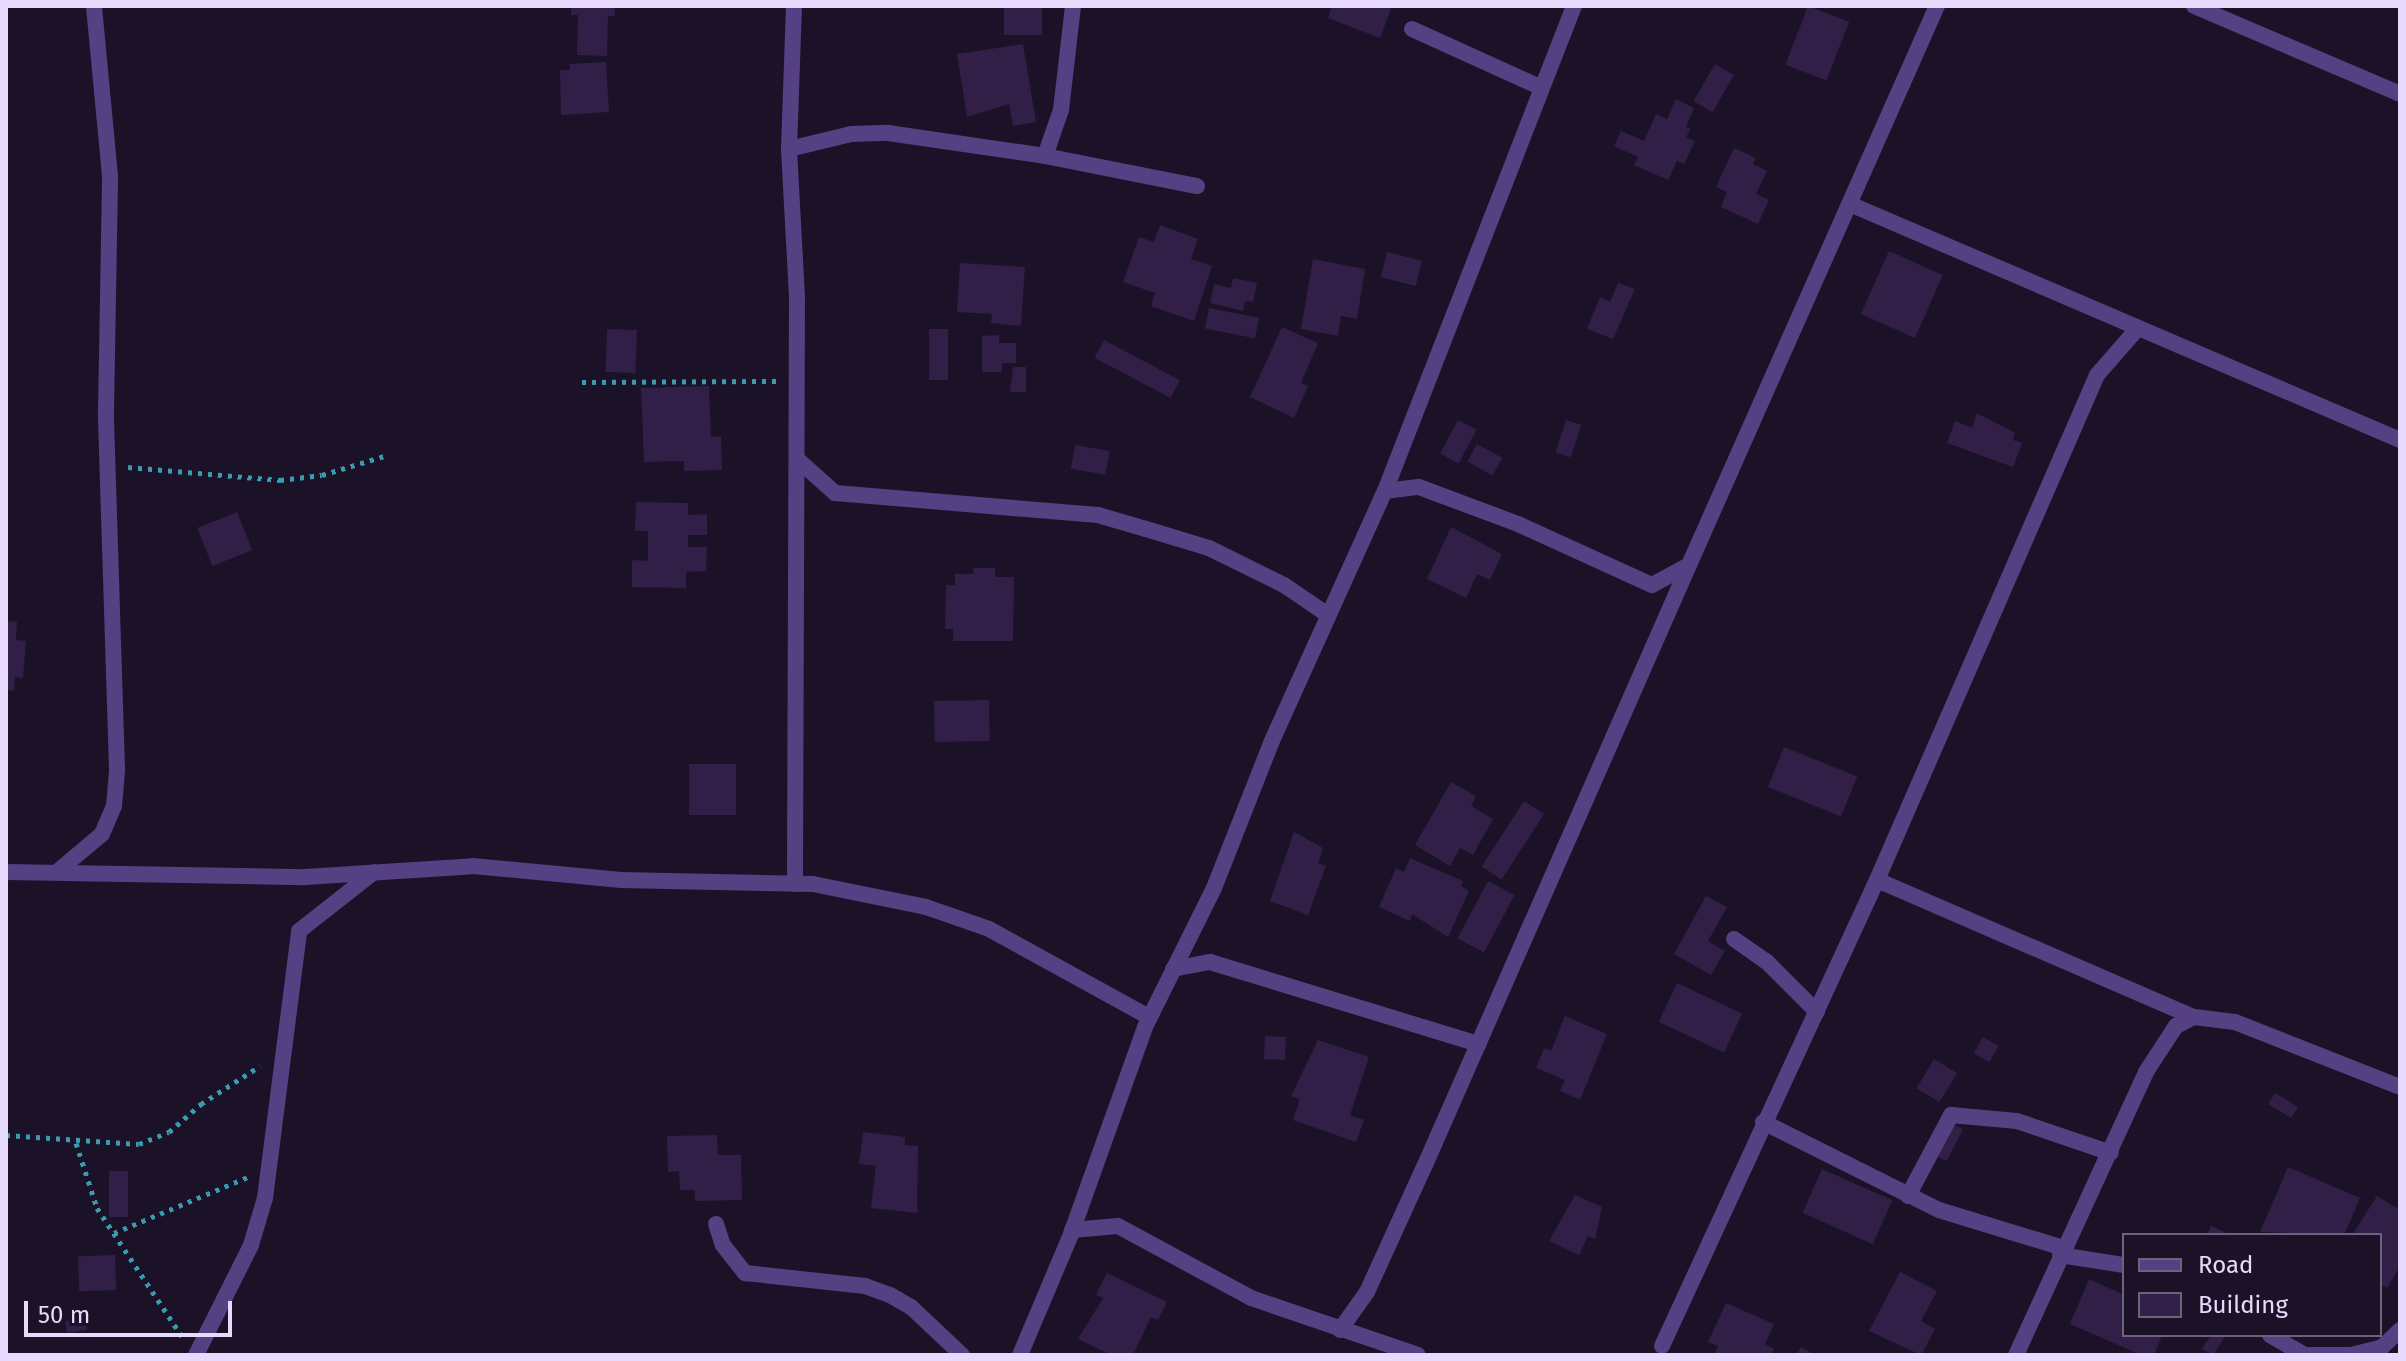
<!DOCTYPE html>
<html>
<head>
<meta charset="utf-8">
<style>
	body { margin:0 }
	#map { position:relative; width:2406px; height:1361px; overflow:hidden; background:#1b1227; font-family:"Fira Sans",sans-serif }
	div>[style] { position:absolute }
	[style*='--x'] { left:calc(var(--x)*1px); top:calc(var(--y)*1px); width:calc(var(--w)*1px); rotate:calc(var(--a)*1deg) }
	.building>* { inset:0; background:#311f47; transform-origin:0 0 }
	.path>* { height:5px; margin-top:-2.5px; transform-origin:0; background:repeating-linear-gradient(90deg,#399ab2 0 4px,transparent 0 10px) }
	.street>* { height:16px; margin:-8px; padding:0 8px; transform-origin:8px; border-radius:8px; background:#544083 }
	span { translate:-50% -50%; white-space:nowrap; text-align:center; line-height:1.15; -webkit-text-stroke:6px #1b1227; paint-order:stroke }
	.frame { position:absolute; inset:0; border:8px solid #e7dafc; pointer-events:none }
	.legend { position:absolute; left:2122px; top:1233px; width:260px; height:104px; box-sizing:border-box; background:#1b1227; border:2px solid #6d627c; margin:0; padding:10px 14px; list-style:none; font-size:24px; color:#e7dafc }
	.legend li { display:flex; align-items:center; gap:16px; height:40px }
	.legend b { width:40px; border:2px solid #6d627c }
	.scale { position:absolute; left:24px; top:1301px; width:208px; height:36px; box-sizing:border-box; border:4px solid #e7dafc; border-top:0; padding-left:10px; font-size:24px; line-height:28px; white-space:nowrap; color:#e7dafc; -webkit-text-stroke:6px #1b1227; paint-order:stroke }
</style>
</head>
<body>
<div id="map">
	<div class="building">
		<div style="clip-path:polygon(571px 6px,615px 6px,615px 16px,608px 16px,607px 56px,577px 55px,578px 15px,571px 15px)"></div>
		<div style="left:1004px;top:6px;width:38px;height:29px"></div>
		<div style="clip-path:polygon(1332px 6px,1392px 6px,1380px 38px,1328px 18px)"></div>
		<div style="left:1808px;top:6px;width:44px;height:63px;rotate:21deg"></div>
		<div style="clip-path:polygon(1023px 44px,1036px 122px,1013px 126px,1009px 104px,967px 117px,957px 54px)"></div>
		<div style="clip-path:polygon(606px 62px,609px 112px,561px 115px,560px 70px,570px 70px,570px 64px)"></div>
		<div style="left:1715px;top:64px;width:22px;height:43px;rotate:30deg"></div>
		<div style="clip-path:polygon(1676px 99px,1694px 108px,1686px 127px,1691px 129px,1686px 137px,1695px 141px,1684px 164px,1677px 161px,1668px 180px,1634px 165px,1638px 157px,1614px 146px,1621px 131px,1644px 141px,1656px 114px,1667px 119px)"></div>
		<div style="clip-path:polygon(1734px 148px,1756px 158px,1753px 164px,1767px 171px,1756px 194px,1769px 200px,1758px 224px,1721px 207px,1727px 192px,1716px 187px)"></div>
		<div style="clip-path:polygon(1160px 225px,1198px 239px,1191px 259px,1212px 266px,1194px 321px,1151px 306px,1155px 293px,1123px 282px,1139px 237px,1154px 242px)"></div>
		<div style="left:1889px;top:251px;width:59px;height:69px;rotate:24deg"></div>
		<div style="left:1387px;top:252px;width:36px;height:26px;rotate:14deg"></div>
		<div style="clip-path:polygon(1313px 259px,1365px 269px,1357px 319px,1341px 316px,1338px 336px,1301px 329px)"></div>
		<div style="clip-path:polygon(960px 263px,1025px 267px,1021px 326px,991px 323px,992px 314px,957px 312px)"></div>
		<div style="clip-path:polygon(1233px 278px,1257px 283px,1253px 302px,1245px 301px,1243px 311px,1210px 303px,1214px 284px,1231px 288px)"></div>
		<div style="clip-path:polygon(1618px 283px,1635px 289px,1613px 339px,1587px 329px,1600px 297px,1610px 302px)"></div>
		<div style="left:1209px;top:308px;width:51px;height:21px;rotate:11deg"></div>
		<div style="clip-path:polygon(1282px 327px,1318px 343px,1301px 383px,1308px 386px,1294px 418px,1250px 397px)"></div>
		<div style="left:607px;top:329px;width:30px;height:43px;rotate:2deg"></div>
		<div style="left:929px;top:329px;width:19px;height:51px"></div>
		<div style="clip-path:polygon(999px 335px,999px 343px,1016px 343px,1016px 363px,1002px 363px,1002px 372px,982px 372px,982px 336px)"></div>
		<div style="left:1104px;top:340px;width:86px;height:20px;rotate:28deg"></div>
		<div style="clip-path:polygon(1013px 367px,1026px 367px,1026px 392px,1010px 392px)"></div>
		<div style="clip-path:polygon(709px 386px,711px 437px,721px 436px,722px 470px,684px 471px,684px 461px,644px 462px,641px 388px)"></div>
		<div style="clip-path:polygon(1977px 413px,2015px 433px,2013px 440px,2022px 443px,2013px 467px,1947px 443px,1955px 421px,1972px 428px)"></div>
		<div style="left:1458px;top:420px;width:21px;height:38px;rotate:28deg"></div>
		<div style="left:1566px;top:420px;width:16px;height:34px;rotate:18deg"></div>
		<div style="left:1477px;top:444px;width:29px;height:20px;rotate:29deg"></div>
		<div style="left:1075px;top:445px;width:35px;height:24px;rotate:10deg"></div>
		<div style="clip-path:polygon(636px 502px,688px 503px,688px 515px,707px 514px,707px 535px,688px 535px,688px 547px,707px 547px,706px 571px,686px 572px,686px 588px,632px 587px,632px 560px,648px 561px,648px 531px,635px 531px)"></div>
		<div style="left:237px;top:512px;width:41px;height:43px;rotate:68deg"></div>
		<div style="clip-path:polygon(1451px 527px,1502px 554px,1490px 580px,1477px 574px,1466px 598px,1427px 579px)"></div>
		<div style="clip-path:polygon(973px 568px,995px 568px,995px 577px,1014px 577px,1013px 641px,953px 641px,953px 629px,945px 629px,946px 585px,955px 585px,955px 574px,974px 574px)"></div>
		<div style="clip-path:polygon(6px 621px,17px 622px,16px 640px,26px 641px,23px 678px,15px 677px,14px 691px,6px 690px)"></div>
		<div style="left:989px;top:700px;width:41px;height:55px;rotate:89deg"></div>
		<div style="left:1784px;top:747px;width:79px;height:43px;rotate:22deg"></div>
		<div style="left:689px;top:764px;width:47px;height:51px"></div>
		<div style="clip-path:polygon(1451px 782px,1476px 796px,1471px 806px,1493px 819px,1473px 855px,1460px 848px,1450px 866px,1415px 845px)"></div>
		<div style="left:1524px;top:801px;width:24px;height:78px;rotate:33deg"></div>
		<div style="clip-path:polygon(1294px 832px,1323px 848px,1318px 863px,1326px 866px,1308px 915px,1270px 901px)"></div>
		<div style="clip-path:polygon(1410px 858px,1463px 881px,1461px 886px,1469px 891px,1448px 937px,1412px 914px,1410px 921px,1379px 907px,1396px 868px,1404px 872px)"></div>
		<div style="left:1488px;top:881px;width:30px;height:65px;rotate:28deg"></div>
		<div style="clip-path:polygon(1706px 896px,1727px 907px,1708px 941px,1725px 951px,1711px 975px,1674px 954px)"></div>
		<div style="left:1677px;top:983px;width:72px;height:43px;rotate:25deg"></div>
		<div style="clip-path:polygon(1565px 1016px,1607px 1034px,1580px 1100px,1560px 1091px,1565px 1080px,1536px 1068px,1544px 1048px,1551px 1051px)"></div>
		<div style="left:1265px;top:1036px;width:21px;height:23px;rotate:3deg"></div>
		<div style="left:1983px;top:1037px;width:18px;height:19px;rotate:29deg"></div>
		<div style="clip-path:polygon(1318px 1040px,1369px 1057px,1350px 1115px,1364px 1120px,1356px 1142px,1293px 1120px,1300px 1099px,1291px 1096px)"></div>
		<div style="left:1934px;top:1059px;width:27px;height:34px;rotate:31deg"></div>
		<div style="left:2275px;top:1093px;width:27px;height:13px;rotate:31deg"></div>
		<div style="left:1947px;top:1121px;width:18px;height:36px;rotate:27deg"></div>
		<div style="clip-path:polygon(863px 1132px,905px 1137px,905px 1145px,918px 1146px,917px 1213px,871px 1208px,876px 1166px,859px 1164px)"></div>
		<div style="clip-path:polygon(717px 1135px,718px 1155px,741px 1155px,742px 1200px,695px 1201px,695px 1190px,680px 1190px,679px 1171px,668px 1172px,667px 1136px)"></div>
		<div style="clip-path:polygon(2288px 1167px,2360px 1198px,2344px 1235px,2260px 1232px)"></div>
		<div style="left:1822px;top:1169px;width:77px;height:48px;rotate:24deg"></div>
		<div style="left:109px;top:1171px;width:19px;height:46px"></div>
		<div style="clip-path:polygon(1575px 1195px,1602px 1207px,1595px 1239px,1588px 1236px,1579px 1255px,1549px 1241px)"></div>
		<div style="clip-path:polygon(2377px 1196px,2400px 1210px,2400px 1266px,2387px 1288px,2380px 1284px,2380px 1235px,2352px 1235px)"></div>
		<div style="clip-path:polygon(2211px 1226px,2231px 1235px,2207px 1235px)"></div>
		<div style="left:115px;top:1255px;width:35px;height:37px;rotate:88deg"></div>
		<div style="clip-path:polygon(1900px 1272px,1937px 1291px,1921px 1321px,1935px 1329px,1921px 1355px,1869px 1331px)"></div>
		<div style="clip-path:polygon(1107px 1273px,1167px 1302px,1158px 1320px,1151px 1317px,1133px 1355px,1111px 1355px,1078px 1339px,1103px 1298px,1096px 1295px)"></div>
		<div style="clip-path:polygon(2089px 1279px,2124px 1295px,2124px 1335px,2162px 1335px,2154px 1355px,2141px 1355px,2070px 1324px)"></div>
		<div style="clip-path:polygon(1726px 1303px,1774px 1324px,1765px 1344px,1774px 1349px,1771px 1355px,1714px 1355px,1718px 1346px,1708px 1342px)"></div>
		<div style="left:85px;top:1318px;width:12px;height:20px;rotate:81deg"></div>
		<div style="clip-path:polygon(2211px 1335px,2226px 1335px,2213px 1355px,2202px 1349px)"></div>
		<div style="clip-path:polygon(1801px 1347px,1815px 1355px,1796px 1355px)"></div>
	</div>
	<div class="path">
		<div style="--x:582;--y:382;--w:195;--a:-0.3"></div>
		<div style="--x:128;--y:467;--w:153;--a:4.9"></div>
		<div style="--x:280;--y:480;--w:42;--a:-6.8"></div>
		<div style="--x:322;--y:475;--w:69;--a:-16.9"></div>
		<div style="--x:6;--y:1135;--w:133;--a:3.9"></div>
		<div style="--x:139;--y:1144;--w:32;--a:-22"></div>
		<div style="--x:169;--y:1132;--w:43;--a:-41.2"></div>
		<div style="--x:201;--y:1104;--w:70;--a:-32.8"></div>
		<div style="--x:76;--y:1143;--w:68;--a:72.1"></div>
		<div style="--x:97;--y:1208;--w:156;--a:56.5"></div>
		<div style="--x:114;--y:1233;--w:145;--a:-22.7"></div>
	</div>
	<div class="street">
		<div style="--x:794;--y:6;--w:143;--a:92"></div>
		<div style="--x:789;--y:149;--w:148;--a:86.9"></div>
		<div style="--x:797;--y:297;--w:587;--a:90.2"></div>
		<div style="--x:2194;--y:6;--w:224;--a:23.1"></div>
		<div style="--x:1412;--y:29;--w:141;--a:24.4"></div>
		<div style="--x:789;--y:149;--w:64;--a:-13.6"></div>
		<div style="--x:851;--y:134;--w:37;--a:-2"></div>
		<div style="--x:888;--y:133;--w:159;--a:8.3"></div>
		<div style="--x:1045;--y:156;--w:155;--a:11.2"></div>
		<div style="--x:1045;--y:156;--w:49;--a:-70.8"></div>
		<div style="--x:1061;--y:110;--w:105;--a:-83.4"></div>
		<div style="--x:1852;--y:205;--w:596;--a:23.21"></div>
		<div style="--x:797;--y:459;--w:51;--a:41.8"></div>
		<div style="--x:835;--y:493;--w:264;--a:4.8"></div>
		<div style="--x:1098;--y:515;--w:50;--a:16.3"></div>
		<div style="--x:1146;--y:529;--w:66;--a:16.8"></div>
		<div style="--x:1209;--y:548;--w:84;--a:26.3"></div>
		<div style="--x:1284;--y:585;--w:53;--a:34.3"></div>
		<div style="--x:1385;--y:491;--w:34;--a:-7"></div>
		<div style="--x:1419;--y:487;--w:106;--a:20.5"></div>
		<div style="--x:1518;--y:524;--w:147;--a:24.5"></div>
		<div style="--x:1652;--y:585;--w:42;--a:-28.4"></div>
		<div style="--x:1689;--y:565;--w:612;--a:-66.08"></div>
		<div style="--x:58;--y:871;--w:57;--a:-40.1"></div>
		<div style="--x:102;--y:834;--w:30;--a:-67"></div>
		<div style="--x:114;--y:806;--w:37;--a:-85"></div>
		<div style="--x:117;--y:769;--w:358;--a:-91.8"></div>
		<div style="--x:106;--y:411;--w:235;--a:-89"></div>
		<div style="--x:110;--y:176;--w:171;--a:-95.4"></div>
		<div style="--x:6;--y:872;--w:299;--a:1"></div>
		<div style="--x:305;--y:877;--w:168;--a:-3.7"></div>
		<div style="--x:473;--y:866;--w:149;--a:5.4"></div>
		<div style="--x:621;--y:880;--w:192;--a:1.2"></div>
		<div style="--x:813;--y:884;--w:115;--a:11.5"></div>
		<div style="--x:926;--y:907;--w:67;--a:19.2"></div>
		<div style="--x:989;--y:929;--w:183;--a:28.8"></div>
		<div style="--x:1877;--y:880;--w:345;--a:23.4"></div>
		<div style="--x:1734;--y:939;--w:39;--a:35"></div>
		<div style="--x:1766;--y:961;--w:72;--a:45"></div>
		<div style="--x:1173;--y:969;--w:38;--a:-11"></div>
		<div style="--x:1210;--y:962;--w:281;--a:17"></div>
		<div style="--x:1763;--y:1122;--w:197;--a:26.6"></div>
		<div style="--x:1939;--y:1210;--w:130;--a:17"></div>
		<div style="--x:1908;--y:1196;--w:92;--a:-62"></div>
		<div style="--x:1951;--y:1115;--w:66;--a:5.2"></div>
		<div style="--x:2017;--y:1121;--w:99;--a:18.8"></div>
		<div style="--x:716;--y:1224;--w:22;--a:72"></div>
		<div style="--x:723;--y:1245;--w:36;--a:52"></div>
		<div style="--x:745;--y:1273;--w:121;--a:6.2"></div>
		<div style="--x:865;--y:1286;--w:27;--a:20"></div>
		<div style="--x:890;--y:1295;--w:24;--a:30"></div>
		<div style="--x:911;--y:1307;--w:70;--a:43.3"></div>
		<div style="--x:1072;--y:1230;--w:46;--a:-5"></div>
		<div style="--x:1118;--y:1226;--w:151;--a:28.4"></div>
		<div style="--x:1251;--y:1298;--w:176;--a:18.8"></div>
		<div style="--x:2060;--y:1255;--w:65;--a:8.9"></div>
		<div style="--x:1340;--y:1330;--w:47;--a:-54.6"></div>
		<div style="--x:1367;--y:1292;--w:140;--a:-65.5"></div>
		<div style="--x:1425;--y:1165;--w:656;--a:-66.25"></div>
		<div style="--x:2270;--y:1335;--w:39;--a:30"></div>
		<div style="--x:2304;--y:1355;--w:47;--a:0"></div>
		<div style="--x:2351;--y:1355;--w:32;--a:-14"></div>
		<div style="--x:2382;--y:1347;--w:25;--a:-43"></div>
		<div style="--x:1662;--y:1346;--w:513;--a:-65.23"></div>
		<div style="--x:1877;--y:880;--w:551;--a:-66.46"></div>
		<div style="--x:2097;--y:375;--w:62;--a:-48.9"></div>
		<div style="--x:196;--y:1355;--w:123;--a:-63.4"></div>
		<div style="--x:251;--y:1245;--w:49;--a:-73.4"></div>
		<div style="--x:265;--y:1198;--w:269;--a:-82.7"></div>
		<div style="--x:299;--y:931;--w:95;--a:-38.2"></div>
		<div style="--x:1020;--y:1355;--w:131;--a:-67.1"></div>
		<div style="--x:1071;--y:1234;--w:220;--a:-70.3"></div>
		<div style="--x:1145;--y:1027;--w:155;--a:-63.6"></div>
		<div style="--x:1214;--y:888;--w:156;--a:-68.5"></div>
		<div style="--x:1271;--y:743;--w:277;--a:-65.7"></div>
		<div style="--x:1385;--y:491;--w:521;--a:-68.71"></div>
		<div style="--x:2016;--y:1355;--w:311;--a:-65.3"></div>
		<div style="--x:2146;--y:1072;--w:55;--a:-56.9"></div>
		<div style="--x:2176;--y:1026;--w:20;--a:-27"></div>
		<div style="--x:2194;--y:1017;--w:41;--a:7"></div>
		<div style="--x:2235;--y:1022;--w:177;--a:21.5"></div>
	</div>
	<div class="frame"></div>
	<ul class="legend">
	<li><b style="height:10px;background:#544083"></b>Road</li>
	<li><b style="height:22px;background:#311f47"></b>Building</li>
	</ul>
	<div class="scale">50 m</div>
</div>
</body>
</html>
